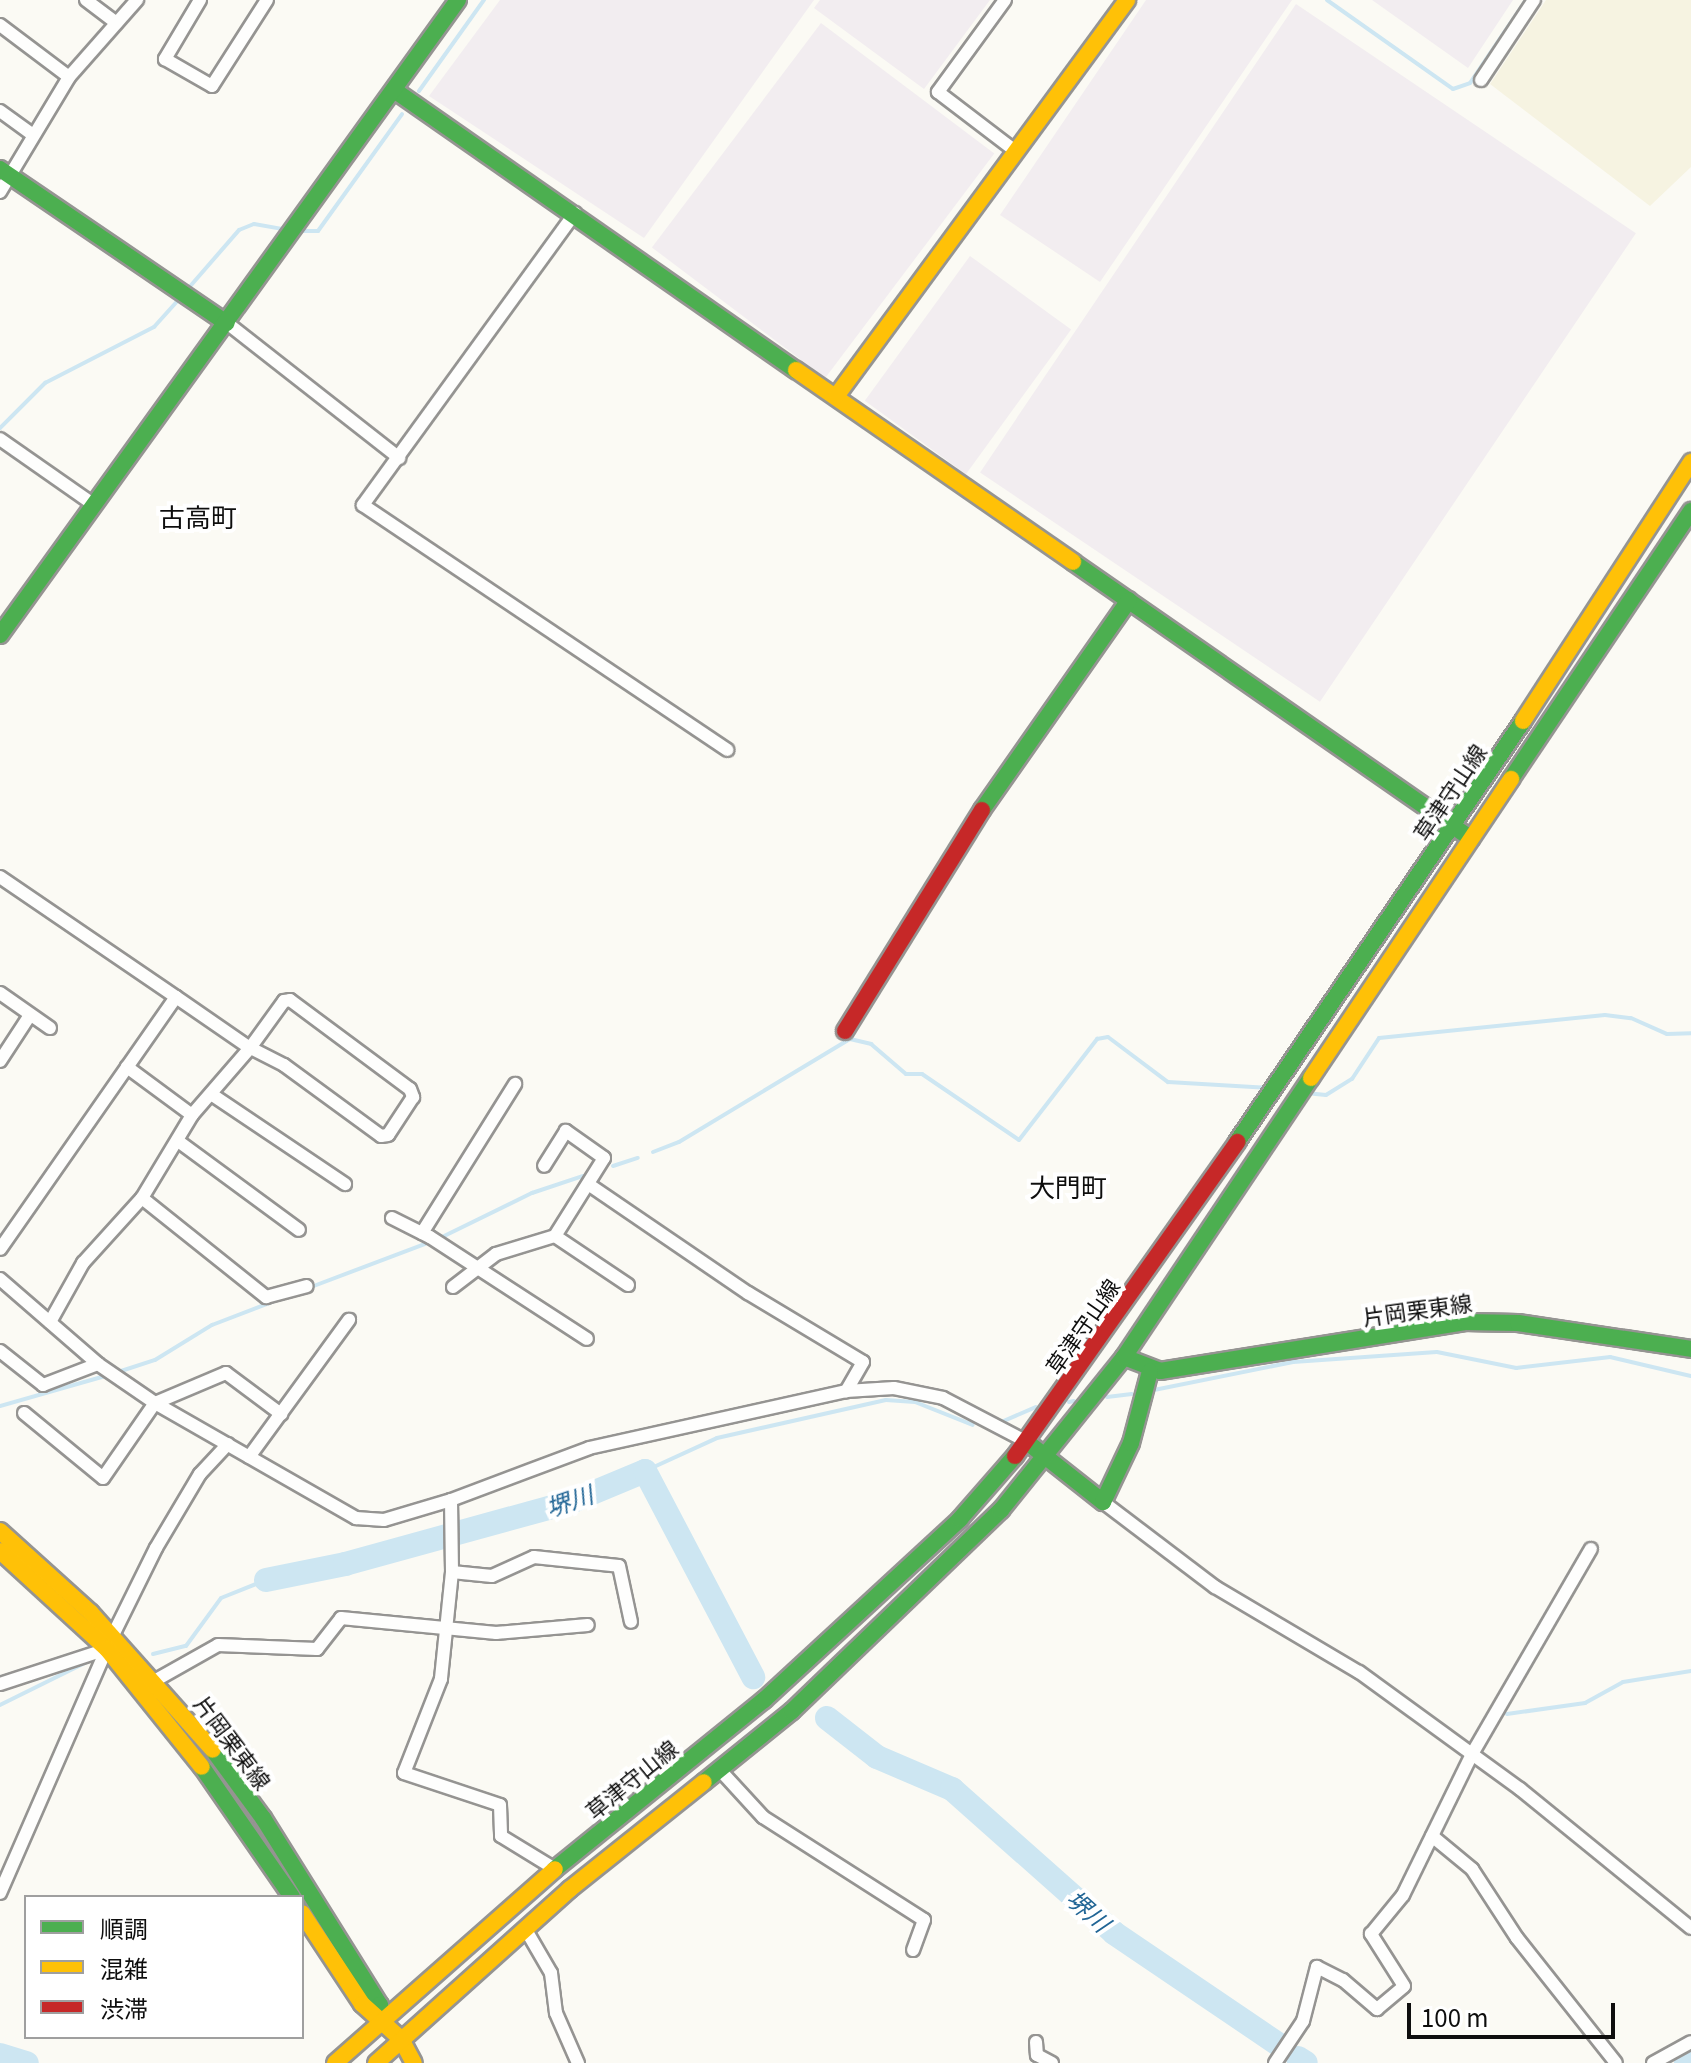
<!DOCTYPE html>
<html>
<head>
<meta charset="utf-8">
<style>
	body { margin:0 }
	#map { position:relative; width:1691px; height:2063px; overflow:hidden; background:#fbfaf4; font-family:Georgia,"Noto Sans JP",serif }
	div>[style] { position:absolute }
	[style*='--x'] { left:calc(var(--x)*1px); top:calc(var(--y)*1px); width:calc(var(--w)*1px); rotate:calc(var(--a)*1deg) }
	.industrial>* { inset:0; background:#f2edf0; transform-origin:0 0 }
	.farmland>* { inset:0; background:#f6f3e1 }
	.stream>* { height:4px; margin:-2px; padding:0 2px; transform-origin:2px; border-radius:2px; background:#cde6f2 }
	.river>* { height:24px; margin:-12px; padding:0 12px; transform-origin:12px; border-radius:12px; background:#cde6f2 }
	.roads { filter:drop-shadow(2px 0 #959492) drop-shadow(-2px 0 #959492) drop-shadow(0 2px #959492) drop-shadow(0 -2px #959492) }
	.street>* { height:12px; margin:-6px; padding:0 6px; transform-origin:6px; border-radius:6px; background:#fefefd }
	.fast>* { height:16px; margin:-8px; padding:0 8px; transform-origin:8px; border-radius:8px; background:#4caf50 }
	.slow>* { height:16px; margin:-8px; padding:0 8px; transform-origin:8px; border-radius:8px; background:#ffc107 }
	.jam>* { height:16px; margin:-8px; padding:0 8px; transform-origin:8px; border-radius:8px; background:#c62828 }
	span { translate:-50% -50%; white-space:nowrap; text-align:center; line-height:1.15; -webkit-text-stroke:8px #fff; paint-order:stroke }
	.street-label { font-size:22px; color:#0e0e0e }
	.water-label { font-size:24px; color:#226696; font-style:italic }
	.quarter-label { font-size:26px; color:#0e0e0e }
	.legend { position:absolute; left:24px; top:1895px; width:280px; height:144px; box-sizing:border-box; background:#fff; border:2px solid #9f9f9f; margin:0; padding:10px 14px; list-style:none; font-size:24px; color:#0e0e0e }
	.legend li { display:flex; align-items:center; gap:16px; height:40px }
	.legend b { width:40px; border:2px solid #9f9f9f }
	.scale { position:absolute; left:1407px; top:2003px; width:208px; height:36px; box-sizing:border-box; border:4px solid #0e0e0e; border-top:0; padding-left:10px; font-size:24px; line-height:28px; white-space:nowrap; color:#0e0e0e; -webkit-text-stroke:6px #fff; paint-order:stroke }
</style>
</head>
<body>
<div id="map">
	<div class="industrial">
		<div style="clip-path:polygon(500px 0,814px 0,644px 238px,429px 96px)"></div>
		<div style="clip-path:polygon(820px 0,990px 0,924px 89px,814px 8px)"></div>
		<div style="clip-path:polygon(1146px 0,1292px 0,1100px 282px,1000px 215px)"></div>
		<div style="clip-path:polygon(1372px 0,1513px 0,1468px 68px)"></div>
		<div style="left:1296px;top:4px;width:410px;height:565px;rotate:34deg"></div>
		<div style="left:821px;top:23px;width:217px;height:281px;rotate:37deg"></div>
		<div style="left:970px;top:256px;width:125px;height:179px;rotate:36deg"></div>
	</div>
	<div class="farmland">
		<div style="clip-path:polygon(1546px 0,1691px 0,1691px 167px,1650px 206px,1490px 84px)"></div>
	</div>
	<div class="stream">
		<div style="--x:1327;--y:0;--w:154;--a:35.2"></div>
		<div style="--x:1453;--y:89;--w:18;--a:-19"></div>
		<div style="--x:1470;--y:83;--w:100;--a:-56"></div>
		<div style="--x:419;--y:91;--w:112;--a:-54.5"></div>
		<div style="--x:296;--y:231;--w:22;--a:0"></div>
		<div style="--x:318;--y:231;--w:144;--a:-54.3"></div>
		<div style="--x:186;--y:291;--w:81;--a:-49"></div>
		<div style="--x:239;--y:230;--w:16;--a:-22"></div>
		<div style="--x:254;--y:224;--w:34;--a:10"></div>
		<div style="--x:0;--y:428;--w:64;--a:-45"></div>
		<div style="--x:45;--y:383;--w:123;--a:-27.2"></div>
		<div style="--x:154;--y:327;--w:39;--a:-48"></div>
		<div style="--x:1306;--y:1093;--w:20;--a:6"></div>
		<div style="--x:1326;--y:1095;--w:31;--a:-32"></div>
		<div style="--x:1352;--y:1079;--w:49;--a:-56.6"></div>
		<div style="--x:1379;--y:1038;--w:227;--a:-5.8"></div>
		<div style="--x:1605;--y:1015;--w:26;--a:7"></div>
		<div style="--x:1631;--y:1018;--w:39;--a:24"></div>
		<div style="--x:1667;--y:1034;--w:24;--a:-2"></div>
		<div style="--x:653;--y:1152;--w:28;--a:-21"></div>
		<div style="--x:679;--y:1142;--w:200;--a:-31.1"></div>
		<div style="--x:850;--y:1039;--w:22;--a:13"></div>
		<div style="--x:871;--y:1044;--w:46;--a:40.6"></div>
		<div style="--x:906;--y:1074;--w:16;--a:0"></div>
		<div style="--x:922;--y:1074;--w:117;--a:34.2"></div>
		<div style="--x:1019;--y:1140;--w:128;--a:-52.3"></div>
		<div style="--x:1097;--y:1039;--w:11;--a:-10"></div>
		<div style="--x:1108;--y:1037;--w:75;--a:36.9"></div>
		<div style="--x:1168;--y:1082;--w:102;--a:3.4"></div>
		<div style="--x:613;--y:1166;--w:26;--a:-18"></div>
		<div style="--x:438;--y:1239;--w:105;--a:-26.1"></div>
		<div style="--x:532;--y:1193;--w:54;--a:-18.4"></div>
		<div style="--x:311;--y:1287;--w:127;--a:-20.7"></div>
		<div style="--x:118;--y:1372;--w:39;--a:-18"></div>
		<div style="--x:155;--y:1360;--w:67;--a:-31.6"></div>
		<div style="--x:212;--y:1325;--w:73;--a:-20.9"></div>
		<div style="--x:1149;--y:1391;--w:147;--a:-11.4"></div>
		<div style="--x:1293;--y:1362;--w:144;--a:-4"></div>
		<div style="--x:1437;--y:1352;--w:81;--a:11.4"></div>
		<div style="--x:1516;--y:1368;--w:95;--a:-6.7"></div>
		<div style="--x:1610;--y:1357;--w:83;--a:13.2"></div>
		<div style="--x:1107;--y:1397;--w:25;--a:-7"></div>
		<div style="--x:1069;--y:1402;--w:5;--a:-11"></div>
		<div style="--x:0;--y:1406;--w:113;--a:-15.9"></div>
		<div style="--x:999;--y:1423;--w:40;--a:-23.4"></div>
		<div style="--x:645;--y:1471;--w:79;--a:-24.6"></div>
		<div style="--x:717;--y:1438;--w:173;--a:-12.7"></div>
		<div style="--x:886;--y:1400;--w:29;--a:4"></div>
		<div style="--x:915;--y:1402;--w:62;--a:21.6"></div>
		<div style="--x:153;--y:1654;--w:34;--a:-14"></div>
		<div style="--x:186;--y:1646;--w:59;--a:-53.9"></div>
		<div style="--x:221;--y:1598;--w:48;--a:-21.8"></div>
		<div style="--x:0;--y:1705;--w:102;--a:-26.3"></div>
		<div style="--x:1507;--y:1714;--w:79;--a:-8"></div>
		<div style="--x:1585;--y:1703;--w:43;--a:-28.9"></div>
		<div style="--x:1623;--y:1682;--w:69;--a:-9.2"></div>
	</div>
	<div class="river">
		<div style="--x:266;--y:1580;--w:81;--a:-11.4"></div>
		<div style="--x:345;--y:1564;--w:237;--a:-15.4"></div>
		<div style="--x:573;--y:1501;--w:78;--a:-22.6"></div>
		<div style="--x:645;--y:1471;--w:233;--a:62.3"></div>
		<div style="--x:827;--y:1718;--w:63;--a:38"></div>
		<div style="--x:877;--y:1757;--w:82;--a:23.1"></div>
		<div style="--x:952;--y:1789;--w:217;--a:41.6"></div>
		<div style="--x:1114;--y:1933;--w:198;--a:34.1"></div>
		<div style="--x:0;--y:2055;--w:28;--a:17"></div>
		<div style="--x:1298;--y:2058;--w:9;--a:32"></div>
		<div style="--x:1686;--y:2063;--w:6;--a:-31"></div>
	</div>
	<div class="roads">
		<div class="street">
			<div style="--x:86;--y:0;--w:38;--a:37"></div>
			<div style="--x:200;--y:0;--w:69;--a:120.7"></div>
			<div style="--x:165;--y:59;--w:54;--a:29.9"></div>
			<div style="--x:212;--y:86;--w:102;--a:-57.4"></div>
			<div style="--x:1005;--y:0;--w:114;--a:126.1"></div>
			<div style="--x:938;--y:92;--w:96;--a:37.3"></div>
			<div style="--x:0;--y:25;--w:86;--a:37"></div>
			<div style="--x:1481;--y:80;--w:96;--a:-56.5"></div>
			<div style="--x:0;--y:111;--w:39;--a:36"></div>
			<div style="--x:0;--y:192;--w:134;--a:-59"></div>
			<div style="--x:69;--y:77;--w:103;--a:-48.6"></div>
			<div style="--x:575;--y:213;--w:361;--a:126"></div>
			<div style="--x:363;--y:505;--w:439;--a:33.9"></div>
			<div style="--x:227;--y:323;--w:219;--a:38.1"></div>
			<div style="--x:0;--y:439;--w:113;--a:35"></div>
			<div style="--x:0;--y:877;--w:213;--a:34.3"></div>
			<div style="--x:176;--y:997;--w:307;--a:124.9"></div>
			<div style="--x:0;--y:993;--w:61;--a:35"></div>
			<div style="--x:176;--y:997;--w:90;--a:34.6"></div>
			<div style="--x:250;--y:1048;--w:89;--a:130.9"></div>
			<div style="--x:290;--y:1000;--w:149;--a:36.6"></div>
			<div style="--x:410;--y:1089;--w:9;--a:69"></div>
			<div style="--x:413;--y:1097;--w:45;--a:123.3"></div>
			<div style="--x:388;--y:1135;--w:7;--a:172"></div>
			<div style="--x:381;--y:1136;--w:120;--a:-143.8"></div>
			<div style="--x:284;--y:1065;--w:38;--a:-153"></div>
			<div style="--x:250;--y:1048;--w:58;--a:-54.1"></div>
			<div style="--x:284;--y:1001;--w:6;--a:-9"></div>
			<div style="--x:0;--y:1061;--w:55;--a:-56.9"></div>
			<div style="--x:214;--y:1096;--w:158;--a:33.9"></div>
			<div style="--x:178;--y:1141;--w:150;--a:36.3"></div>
			<div style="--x:591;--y:1186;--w:190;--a:34.3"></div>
			<div style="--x:748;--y:1293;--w:134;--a:31"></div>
			<div style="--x:863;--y:1362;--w:34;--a:120"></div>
			<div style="--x:142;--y:1198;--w:159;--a:38.6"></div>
			<div style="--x:266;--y:1297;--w:42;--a:-15"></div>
			<div style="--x:392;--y:1218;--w:42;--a:26.6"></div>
			<div style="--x:430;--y:1237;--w:187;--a:33"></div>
			<div style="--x:422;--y:1233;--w:176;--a:-58"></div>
			<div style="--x:555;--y:1236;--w:88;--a:33.9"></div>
			<div style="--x:0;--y:1279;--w:130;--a:40.9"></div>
			<div style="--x:98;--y:1364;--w:69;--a:34.4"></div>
			<div style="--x:155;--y:1403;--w:232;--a:29.8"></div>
			<div style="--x:356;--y:1518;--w:28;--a:4"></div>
			<div style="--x:384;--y:1520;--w:70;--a:-16.6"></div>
			<div style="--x:451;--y:1500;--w:147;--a:-20.6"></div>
			<div style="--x:589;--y:1448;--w:263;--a:-12.5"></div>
			<div style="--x:846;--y:1391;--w:48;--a:-3.6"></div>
			<div style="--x:894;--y:1388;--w:50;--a:11.5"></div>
			<div style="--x:943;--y:1398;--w:95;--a:27.6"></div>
			<div style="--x:453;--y:1287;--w:54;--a:-37.5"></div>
			<div style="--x:496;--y:1254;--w:62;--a:-17"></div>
			<div style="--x:555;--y:1236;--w:92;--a:-57.9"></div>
			<div style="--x:604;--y:1158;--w:47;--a:-144.6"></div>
			<div style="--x:566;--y:1131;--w:41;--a:122.2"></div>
			<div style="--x:50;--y:1322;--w:68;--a:-60.8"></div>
			<div style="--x:83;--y:1263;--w:88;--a:-47.8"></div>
			<div style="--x:142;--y:1198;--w:97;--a:-58.9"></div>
			<div style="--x:192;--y:1115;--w:81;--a:-143.6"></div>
			<div style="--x:0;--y:1351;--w:55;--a:38.3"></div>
			<div style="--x:43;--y:1385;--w:59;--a:-20.9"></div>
			<div style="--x:24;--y:1413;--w:102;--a:39.4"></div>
			<div style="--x:103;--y:1478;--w:91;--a:-55.3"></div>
			<div style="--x:155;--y:1403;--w:77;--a:-22.9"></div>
			<div style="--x:226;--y:1373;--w:69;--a:36.7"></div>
			<div style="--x:249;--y:1457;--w:170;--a:-53.9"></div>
			<div style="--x:451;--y:1500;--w:72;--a:89.2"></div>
			<div style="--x:452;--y:1572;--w:108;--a:95.9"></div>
			<div style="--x:441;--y:1679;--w:101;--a:111.5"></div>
			<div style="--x:404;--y:1773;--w:101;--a:18.4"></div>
			<div style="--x:500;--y:1805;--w:31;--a:88"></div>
			<div style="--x:501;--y:1836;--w:63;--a:31.4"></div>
			<div style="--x:1103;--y:1502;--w:141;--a:37.2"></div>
			<div style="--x:1215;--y:1587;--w:167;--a:30.6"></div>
			<div style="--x:1359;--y:1672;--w:199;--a:36"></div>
			<div style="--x:1520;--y:1789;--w:220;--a:39.1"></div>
			<div style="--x:452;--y:1572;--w:40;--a:5.7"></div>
			<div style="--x:492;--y:1576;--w:46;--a:-24.3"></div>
			<div style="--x:534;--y:1557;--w:85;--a:6"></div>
			<div style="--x:619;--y:1566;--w:57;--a:77.9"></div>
			<div style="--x:156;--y:1680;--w:71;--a:-29.4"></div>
			<div style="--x:218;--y:1645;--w:99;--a:2.3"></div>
			<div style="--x:317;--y:1649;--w:39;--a:-52"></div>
			<div style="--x:341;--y:1618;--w:156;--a:5.5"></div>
			<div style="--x:496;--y:1633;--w:92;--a:-5"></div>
			<div style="--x:0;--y:1684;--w:113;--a:-18.1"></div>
			<div style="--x:719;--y:1769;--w:65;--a:47.5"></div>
			<div style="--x:763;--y:1817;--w:191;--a:32.6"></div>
			<div style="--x:924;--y:1920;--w:32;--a:110"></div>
			<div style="--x:1432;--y:1836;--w:52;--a:39.5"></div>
			<div style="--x:1472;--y:1869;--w:82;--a:56.9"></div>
			<div style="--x:1517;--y:1938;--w:159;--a:51.6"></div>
			<div style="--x:0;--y:1893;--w:279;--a:-66.4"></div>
			<div style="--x:112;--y:1637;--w:99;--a:-63.7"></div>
			<div style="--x:156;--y:1548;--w:86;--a:-59.3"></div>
			<div style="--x:200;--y:1474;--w:41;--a:-47"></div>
			<div style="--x:526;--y:1930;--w:50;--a:59.8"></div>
			<div style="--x:551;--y:1973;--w:40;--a:82.9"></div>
			<div style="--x:556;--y:2013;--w:55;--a:66.3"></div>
			<div style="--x:1036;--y:2042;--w:13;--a:86"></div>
			<div style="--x:1037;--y:2055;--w:17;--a:28"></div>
			<div style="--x:1275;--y:2063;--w:50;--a:-56.3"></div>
			<div style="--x:1303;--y:2021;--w:56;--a:-75.5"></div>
			<div style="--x:1317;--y:1967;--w:29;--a:27"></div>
			<div style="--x:1343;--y:1980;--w:45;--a:40.5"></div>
			<div style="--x:1377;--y:2009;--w:35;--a:-40"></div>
			<div style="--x:1404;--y:1986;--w:62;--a:-122.4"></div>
			<div style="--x:1371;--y:1934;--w:50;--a:-50.6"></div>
			<div style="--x:1403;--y:1895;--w:157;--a:-63.9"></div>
			<div style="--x:1472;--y:1754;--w:237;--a:-59.9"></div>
			<div style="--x:1653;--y:2063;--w:43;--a:-28.9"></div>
		</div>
		<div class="fast">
			<div style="--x:394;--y:90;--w:490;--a:34.9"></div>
			<div style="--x:0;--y:169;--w:274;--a:34.2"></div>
			<div style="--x:1073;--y:562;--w:485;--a:34.8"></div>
			<div style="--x:0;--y:635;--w:783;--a:-54.2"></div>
			<div style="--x:1511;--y:779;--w:323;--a:-56.1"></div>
			<div style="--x:982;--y:810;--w:256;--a:-55"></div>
			<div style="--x:1237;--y:1142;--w:509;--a:-55.81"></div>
			<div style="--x:1124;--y:1357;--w:39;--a:21"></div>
			<div style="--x:1160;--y:1371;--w:309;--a:-9.1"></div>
			<div style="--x:1465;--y:1322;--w:53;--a:1.1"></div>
			<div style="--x:1518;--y:1323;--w:175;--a:8.5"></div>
			<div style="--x:1027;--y:1442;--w:97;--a:38.3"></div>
			<div style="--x:1103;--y:1502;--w:65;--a:-64.6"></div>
			<div style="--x:1131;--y:1443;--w:74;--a:-75.2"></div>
			<div style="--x:213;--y:1750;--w:84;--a:53.7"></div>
			<div style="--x:263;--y:1818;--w:221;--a:58"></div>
			<div style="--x:380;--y:2005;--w:13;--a:81"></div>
			<div style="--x:202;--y:1767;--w:158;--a:55.3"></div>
			<div style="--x:704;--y:1782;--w:113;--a:-38.9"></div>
			<div style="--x:792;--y:1711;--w:290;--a:-43.9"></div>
			<div style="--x:1001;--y:1510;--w:196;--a:-51.2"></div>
			<div style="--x:1124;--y:1357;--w:336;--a:-56.2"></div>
			<div style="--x:555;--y:1869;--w:269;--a:-39"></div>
			<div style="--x:764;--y:1700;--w:267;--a:-42.7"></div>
			<div style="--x:960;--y:1519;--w:84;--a:-48.9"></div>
		</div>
		<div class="slow">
			<div style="--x:796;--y:370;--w:337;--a:34.7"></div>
			<div style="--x:837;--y:395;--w:490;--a:-53.7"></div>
			<div style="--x:1523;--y:721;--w:309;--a:-57"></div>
			<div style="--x:1311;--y:1078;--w:360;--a:-56.2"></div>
			<div style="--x:0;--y:1531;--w:122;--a:42"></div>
			<div style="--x:91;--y:1613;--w:183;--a:48.3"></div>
			<div style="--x:0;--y:1551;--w:145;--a:42.5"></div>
			<div style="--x:107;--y:1649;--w:151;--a:51.2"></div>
			<div style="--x:302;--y:1913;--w:109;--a:56.6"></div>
			<div style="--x:362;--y:2004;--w:52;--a:41.9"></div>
			<div style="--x:401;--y:2039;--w:27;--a:62"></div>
			<div style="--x:335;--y:2063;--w:293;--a:-41.4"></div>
			<div style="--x:376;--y:2063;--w:261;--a:-41.9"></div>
			<div style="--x:570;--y:1889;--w:171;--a:-38.6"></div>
		</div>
		<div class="jam">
			<div style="--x:845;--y:1031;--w:260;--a:-58.2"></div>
			<div style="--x:1015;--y:1456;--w:385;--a:-54.7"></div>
		</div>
	</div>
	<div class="street-label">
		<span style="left:1449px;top:792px;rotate:-56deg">草津守山線</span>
		<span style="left:1417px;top:1309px;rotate:-8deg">片岡栗東線</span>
		<span style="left:1082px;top:1326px;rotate:-55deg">草津守山線</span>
		<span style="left:233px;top:1742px;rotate:53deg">片岡栗東線</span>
		<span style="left:631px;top:1779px;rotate:-39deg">草津守山線</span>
	</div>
	<div class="water-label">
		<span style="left:569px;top:1500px;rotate:-19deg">堺川</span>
		<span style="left:1089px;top:1910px;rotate:42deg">堺川</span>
	</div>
	<div class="quarter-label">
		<span style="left:198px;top:516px">古高町</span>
		<span style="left:1068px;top:1186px">大門町</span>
	</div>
	<ul class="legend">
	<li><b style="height:10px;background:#4caf50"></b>順調</li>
	<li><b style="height:10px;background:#ffc107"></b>混雑</li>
	<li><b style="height:10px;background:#c62828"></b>渋滞</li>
	</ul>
	<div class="scale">100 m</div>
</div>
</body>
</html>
